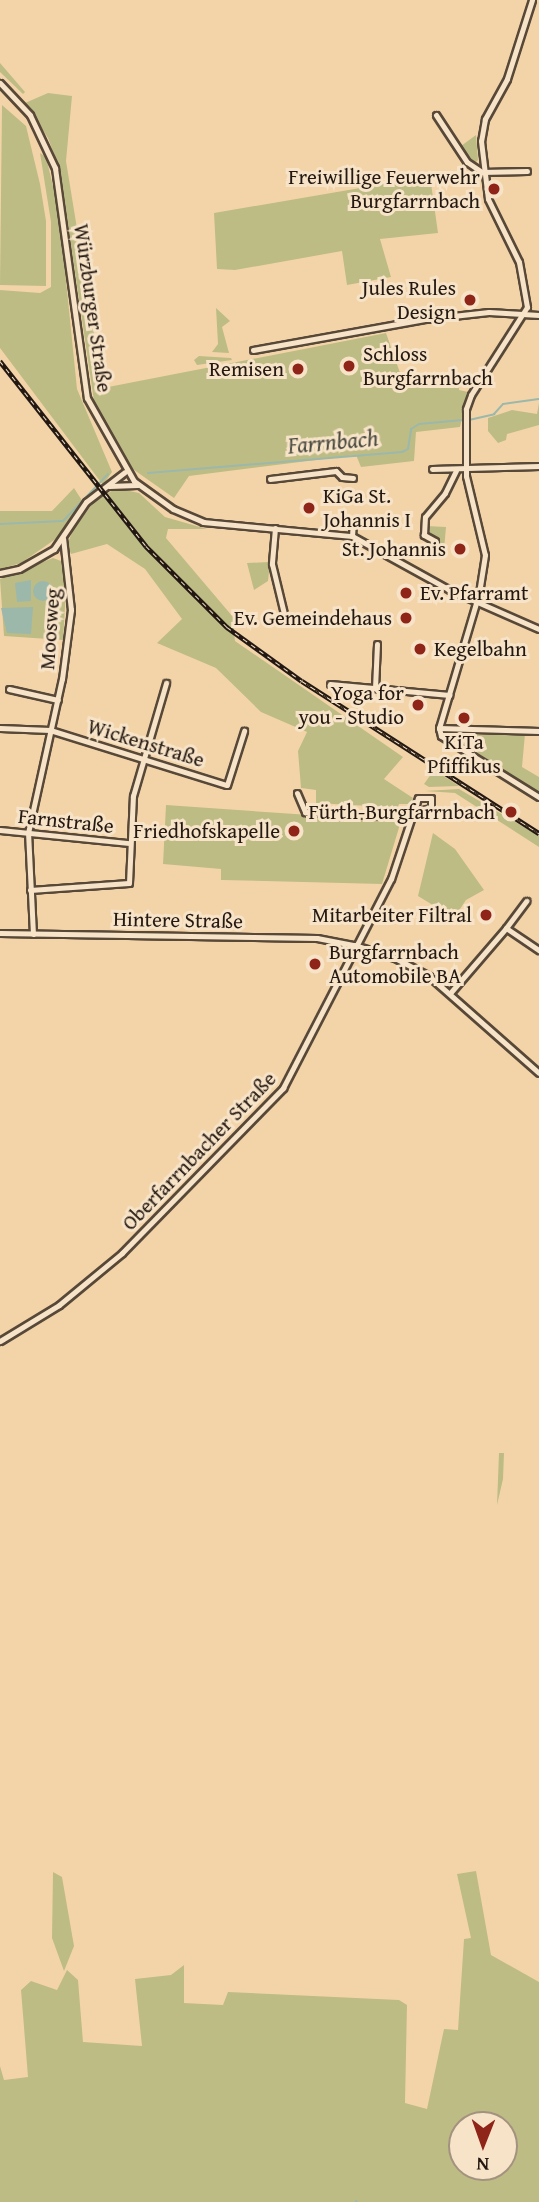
<!DOCTYPE html>
<html>
<head>
<meta charset="utf-8">
<style>
	body { margin:0 }
	#map { position:relative; width:539px; height:2202px; overflow:hidden; background:#f3d4a9; font-family:"Gentium Book Plus",serif }
	div>[style] { position:absolute }
	[style*='--x'] { left:calc(var(--x)*1px); top:calc(var(--y)*1px); width:calc(var(--w)*1px); rotate:calc(var(--a)*1deg) }
	.green>* { inset:0; background:#bebc85 }
	.water>* { inset:0; background:#9bb8aa }
	.round { border-radius:50% }
	.stream>* { height:2px; margin:-1px; padding:0 1px; transform-origin:1px; border-radius:1px; background:#9bb8aa }
	.roads { filter:drop-shadow(2px 0 #584838) drop-shadow(-2px 0 #584838) drop-shadow(0 2px #584838) drop-shadow(0 -2px #584838) }
	.minor>* { height:5px; margin:-2.5px; padding:0 2.5px; transform-origin:2.5px; border-radius:2.5px; background:#f7e3c7 }
	.rail>* { height:4.5px; margin-top:-2.25px; transform-origin:0; background:repeating-linear-gradient(90deg,#f7e3c7 0 5px,#241912 0 10px); box-sizing:border-box; border-block:2px solid #241912 }
	.dots>* { width:19px; height:19px; translate:-50% -50%; box-sizing:border-box; border:4px solid #f7e3c7; border-radius:50% }
	span { translate:-50% -50%; white-space:nowrap; text-align:center; line-height:1.15; -webkit-text-stroke:6px #f7e3c7; paint-order:stroke }
	.poi-label { font-size:21px; color:#241912 }
	.right { translate:-100% -50%; text-align:right }
	.left { translate:0 -50%; text-align:left }
	.street-label { font-size:21px; color:#241912 }
	.water-label { font-size:23px; color:#484940; font-style:italic }
	.north { position:absolute; left:448px; top:2111px; width:70px; height:70px; box-sizing:border-box; background:#f7e3c7; border:2px solid #a3927f; border-radius:50%; rotate:181deg; font-size:19px; font-weight:700; line-height:28px; text-align:center; color:#241912 }
	.north::after { content:''; display:block; margin:auto; width:24px; height:32px; background:#8f2418; clip-path:polygon(50% 0,100% 100%,50% 72%,0 100%) }
</style>
</head>
<body>
<div id="map">
	<div class="green">
		<div style="clip-path:polygon(0 63px,25px 92px,23px 94px,0 72px)"></div>
		<div style="clip-path:polygon(48px 93px,72px 96px,66px 161px,103px 388px,386px 333px,405px 387px,460px 381px,459px 390px,468px 392px,460px 427px,416px 432px,414px 461px,361px 467px,356px 455px,189px 476px,174px 498px,127px 465px,94px 401px,60px 170px,48px 138px,25px 103px)"></div>
		<div style="clip-path:polygon(2px 105px,26px 126px,40px 184px,46px 221px,46px 286px,0 285px)"></div>
		<div style="clip-path:polygon(476px 135px,478px 160px,475px 163px,461px 146px)"></div>
		<div style="clip-path:polygon(40px 153px,46px 157px,59px 211px,77px 389px,112px 472px,103px 485px,0 348px,0 290px,40px 293px,51px 287px,51px 222px)"></div>
		<div style="clip-path:polygon(430px 176px,438px 233px,380px 239px,391px 277px,347px 285px,342px 251px,235px 270px,217px 269px,214px 213px)"></div>
		<div style="clip-path:polygon(216px 308px,230px 321px,222px 327px,229px 353px,212px 352px,218px 344px)"></div>
		<div style="clip-path:polygon(199px 356px,231px 358px,232px 360px,197px 365px,194px 360px)"></div>
		<div style="clip-path:polygon(539px 403px,539px 425px,507px 434px,506px 440px,498px 443px,488px 431px,488px 418px,512px 410px,537px 414px)"></div>
		<div style="clip-path:polygon(74px 488px,83px 502px,57px 538px,21px 563px,0 569px,0 511px,52px 511px)"></div>
		<div style="clip-path:polygon(116px 488px,139px 493px,165px 517px,207px 529px,168px 529px,166px 538px,233px 617px,235px 641px,403px 757px,384px 779px,413px 798px,409px 804px,399px 804px,396px 812px,387px 811px,387px 807px,316px 803px,316px 790px,301px 788px,298px 751px,307px 732px,261px 712px,216px 668px,157px 643px,182px 619px,145px 569px,107px 544px,71px 554px,67px 545px,73px 530px,93px 503px)"></div>
		<div style="clip-path:polygon(426px 526px,446px 527px,444px 550px,426px 537px)"></div>
		<div style="clip-path:polygon(53px 558px,61px 561px,66px 591px,63px 640px,4px 636px,0 579px)"></div>
		<div style="clip-path:polygon(270px 562px,268px 581px,254px 590px,247px 563px)"></div>
		<div style="clip-path:polygon(525px 734px,522px 767px,539px 777px,539px 793px,450px 735px)"></div>
		<div style="clip-path:polygon(434px 770px,459px 786px,429px 787px,424px 784px)"></div>
		<div style="clip-path:polygon(459px 789px,539px 836px,539px 847px,455px 793px,425px 791px)"></div>
		<div style="clip-path:polygon(166px 805px,295px 814px,401px 821px,382px 884px,221px 880px,221px 869px,163px 864px)"></div>
		<div style="clip-path:polygon(433px 833px,455px 849px,484px 890px,466px 900px,454px 918px,418px 896px)"></div>
		<div style="clip-path:polygon(499px 1453px,504px 1453px,503px 1479px,497px 1505px)"></div>
		<div style="clip-path:polygon(evenodd,476px 1871px,491px 1955px,539px 1982px,539px 2202px,0 2202px,0 2066px,4px 2080px,28px 2077px,21px 1990px,31px 1981px,57px 1990px,67px 1970px,78px 1980px,83px 2042px,142px 2046px,135px 1979px,171px 1975px,184px 1965px,184px 2003px,223px 2005px,228px 1992px,399px 2000px,407px 2005px,405px 2103px,427px 2109px,444px 2029px,458px 2030px,464px 1939px,471px 1938px,457px 1874px,476px 1871px,462px 2125px,504px 2125px,504px 2167px,462px 2167px,462px 2125px)"></div>
		<div style="clip-path:polygon(53px 1872px,62px 1877px,74px 1946px,64px 1971px,52px 1938px)"></div>
	</div>
	<div class="water">
		<div style="clip-path:polygon(31px 580px,31px 601px,17px 602px,15px 583px)"></div>
		<div class="round" style="left:33px;top:581px;width:20px;height:20px"></div>
		<div style="clip-path:polygon(33px 607px,31px 634px,7px 633px,1px 608px)"></div>
	</div>
	<div class="stream">
		<div style="--x:469;--y:420;--w:26;--a:-13"></div>
		<div style="--x:494;--y:414;--w:13;--a:-48"></div>
		<div style="--x:503;--y:404;--w:36;--a:-8"></div>
		<div style="--x:148;--y:473;--w:255;--a:-4.7"></div>
		<div style="--x:402;--y:452;--w:7;--a:-27"></div>
		<div style="--x:408;--y:449;--w:20;--a:-81"></div>
		<div style="--x:411;--y:429;--w:9;--a:-32"></div>
		<div style="--x:419;--y:424;--w:44;--a:-5.2"></div>
		<div style="--x:0;--y:524;--w:63;--a:-2.7"></div>
		<div style="--x:63;--y:521;--w:65;--a:-46.2"></div>
		<div style="--x:356;--y:2201;--w:1;--a:45"></div>
	</div>
	<div class="roads">
		<div class="minor">
			<div style="--x:532;--y:0;--w:83;--a:107.6"></div>
			<div style="--x:507;--y:79;--w:46;--a:118.8"></div>
			<div style="--x:485;--y:119;--w:22;--a:100"></div>
			<div style="--x:481;--y:141;--w:58;--a:83.1"></div>
			<div style="--x:488;--y:199;--w:70;--a:63.8"></div>
			<div style="--x:519;--y:262;--w:46;--a:79.9"></div>
			<div style="--x:527;--y:307;--w:104;--a:122.5"></div>
			<div style="--x:471;--y:395;--w:15;--a:110"></div>
			<div style="--x:466;--y:409;--w:67;--a:90"></div>
			<div style="--x:466;--y:476;--w:81;--a:76.5"></div>
			<div style="--x:485;--y:555;--w:38;--a:99"></div>
			<div style="--x:479;--y:593;--w:141;--a:106.5"></div>
			<div style="--x:439;--y:728;--w:8;--a:76"></div>
			<div style="--x:441;--y:736;--w:115;--a:31.9"></div>
			<div style="--x:0;--y:83;--w:44;--a:46.8"></div>
			<div style="--x:30;--y:115;--w:59;--a:64.7"></div>
			<div style="--x:55;--y:168;--w:232;--a:82.1"></div>
			<div style="--x:87;--y:398;--w:95;--a:60.5"></div>
			<div style="--x:134;--y:481;--w:48;--a:35.7"></div>
			<div style="--x:173;--y:509;--w:33;--a:23"></div>
			<div style="--x:203;--y:522;--w:150;--a:5.4"></div>
			<div style="--x:352;--y:536;--w:112;--a:28.9"></div>
			<div style="--x:450;--y:590;--w:97;--a:23.7"></div>
			<div style="--x:436;--y:115;--w:56;--a:56.6"></div>
			<div style="--x:467;--y:162;--w:18;--a:34"></div>
			<div style="--x:482;--y:172;--w:45;--a:-1.3"></div>
			<div style="--x:253;--y:350;--w:176;--a:-10.2"></div>
			<div style="--x:426;--y:319;--w:63;--a:-6.3"></div>
			<div style="--x:489;--y:312;--w:50;--a:3.4"></div>
			<div style="--x:432;--y:469;--w:107;--a:-1.6"></div>
			<div style="--x:270;--y:479;--w:66;--a:-6.9"></div>
			<div style="--x:336;--y:471;--w:8;--a:45"></div>
			<div style="--x:342;--y:477;--w:11;--a:5"></div>
			<div style="--x:109;--y:486;--w:28;--a:-2"></div>
			<div style="--x:275;--y:528;--w:36;--a:95"></div>
			<div style="--x:272;--y:564;--w:60;--a:76.4"></div>
			<div style="--x:352;--y:536;--w:14;--a:-86"></div>
			<div style="--x:435;--y:541;--w:13;--a:-151"></div>
			<div style="--x:424;--y:535;--w:18;--a:-87"></div>
			<div style="--x:425;--y:517;--w:31;--a:-50"></div>
			<div style="--x:445;--y:493;--w:25;--a:-64"></div>
			<div style="--x:0;--y:573;--w:19;--a:-12"></div>
			<div style="--x:19;--y:569;--w:40;--a:-29.7"></div>
			<div style="--x:54;--y:549;--w:57;--a:-55.8"></div>
			<div style="--x:86;--y:502;--w:49;--a:-37.6"></div>
			<div style="--x:330;--y:684;--w:120;--a:5.3"></div>
			<div style="--x:375;--y:688;--w:44;--a:-87.4"></div>
			<div style="--x:9;--y:689;--w:50;--a:12.7"></div>
			<div style="--x:0;--y:728;--w:50;--a:2.3"></div>
			<div style="--x:50;--y:730;--w:185;--a:17.3"></div>
			<div style="--x:227;--y:785;--w:57;--a:-72.5"></div>
			<div style="--x:439;--y:728;--w:100;--a:1.7"></div>
			<div style="--x:297;--y:793;--w:21;--a:67"></div>
			<div style="--x:305;--y:812;--w:104;--a:2.8"></div>
			<div style="--x:0;--y:830;--w:130;--a:5.8"></div>
			<div style="--x:30;--y:890;--w:99;--a:-4"></div>
			<div style="--x:129;--y:883;--w:87;--a:-87.4"></div>
			<div style="--x:133;--y:796;--w:118;--a:-73.7"></div>
			<div style="--x:506;--y:928;--w:34;--a:-53"></div>
			<div style="--x:0;--y:933;--w:317;--a:0.9"></div>
			<div style="--x:317;--y:938;--w:38;--a:11"></div>
			<div style="--x:354;--y:945;--w:43;--a:17.6"></div>
			<div style="--x:395;--y:958;--w:40;--a:28"></div>
			<div style="--x:430;--y:977;--w:145;--a:41.4"></div>
			<div style="--x:33;--y:934;--w:101;--a:-92.8"></div>
			<div style="--x:28;--y:833;--w:158;--a:-77.6"></div>
			<div style="--x:62;--y:679;--w:70;--a:-82.6"></div>
			<div style="--x:71;--y:610;--w:72;--a:-96.3"></div>
			<div style="--x:451;--y:992;--w:84;--a:-49.3"></div>
			<div style="--x:506;--y:928;--w:40;--a:34"></div>
			<div style="--x:0;--y:1341;--w:69;--a:-31.4"></div>
			<div style="--x:59;--y:1305;--w:82;--a:-39.5"></div>
			<div style="--x:122;--y:1253;--w:231;--a:-45.7"></div>
			<div style="--x:283;--y:1088;--w:235;--a:-62.7"></div>
			<div style="--x:391;--y:879;--w:85;--a:-71.6"></div>
			<div style="--x:418;--y:798;--w:13;--a:0"></div>
			<div style="--x:431;--y:798;--w:10;--a:90"></div>
			<div style="--x:431;--y:808;--w:17;--a:167"></div>
		</div>
	</div>
	<div class="rail">
		<div style="--x:0;--y:361;--w:236;--a:51.7"></div>
		<div style="--x:146;--y:546;--w:115;--a:45"></div>
		<div style="--x:227;--y:627;--w:92;--a:35.8"></div>
		<div style="--x:302;--y:681;--w:282;--a:32.7"></div>
	</div>
	<div class="dots">
		<div style="left:494px;top:189px;background:#8f2418"></div>
		<div style="left:470px;top:300px;background:#8f2418"></div>
		<div style="left:349px;top:366px;background:#8f2418"></div>
		<div style="left:298px;top:369px;background:#8f2418"></div>
		<div style="left:309px;top:508px;background:#8f2418"></div>
		<div style="left:460px;top:549px;background:#8f2418"></div>
		<div style="left:406px;top:593px;background:#8f2418"></div>
		<div style="left:406px;top:618px;background:#8f2418"></div>
		<div style="left:420px;top:649px;background:#8f2418"></div>
		<div style="left:418px;top:705px;background:#8f2418"></div>
		<div style="left:464px;top:718px;background:#8f2418"></div>
		<div style="left:511px;top:812px;background:#8f2418"></div>
		<div style="left:294px;top:831px;background:#8f2418"></div>
		<div style="left:486px;top:915px;background:#8f2418"></div>
		<div style="left:315px;top:964px;background:#8f2418"></div>
	</div>
	<div class="poi-label">
		<span class="right" style="left:480px;top:189px">Freiwillige Feuerwehr<br>Burgfarrnbach</span>
		<span class="right" style="left:456px;top:300px">Jules Rules<br>Design</span>
		<span class="left" style="left:363px;top:366px">Schloss<br>Burgfarrnbach</span>
		<span class="right" style="left:284px;top:369px">Remisen</span>
		<span class="left" style="left:323px;top:508px">KiGa St.<br>Johannis I</span>
		<span class="right" style="left:446px;top:549px">St. Johannis</span>
		<span class="left" style="left:420px;top:593px">Ev. Pfarramt</span>
		<span class="right" style="left:392px;top:618px">Ev. Gemeindehaus</span>
		<span class="left" style="left:434px;top:649px">Kegelbahn</span>
		<span class="right" style="left:404px;top:705px">Yoga for<br>you - Studio</span>
		<span style="left:464px;top:754px">KiTa<br>Pfiffikus</span>
		<span class="right" style="left:495px;top:812px">Fürth-Burgfarrnbach</span>
		<span class="right" style="left:280px;top:831px">Friedhofskapelle</span>
		<span class="right" style="left:472px;top:915px">Mitarbeiter Filtral</span>
		<span class="left" style="left:329px;top:964px">Burgfarrnbach<br>Automobile BA</span>
	</div>
	<div class="street-label">
		<span style="left:93px;top:308px;rotate:82deg">Würzburger Straße</span>
		<span style="left:50px;top:629px;rotate:-86deg">Moosweg</span>
		<span style="left:146px;top:743px;rotate:17deg">Wickenstraße</span>
		<span style="left:66px;top:821px;rotate:6deg">Farnstraße</span>
		<span style="left:178px;top:920px;rotate:1deg">Hintere Straße</span>
		<span style="left:199px;top:1151px;rotate:-46deg">Oberfarrnbacher Straße</span>
	</div>
	<div class="water-label">
		<span style="left:333px;top:442px;rotate:-5deg">Farrnbach</span>
	</div>
	<div class="north">N</div>
</div>
</body>
</html>
